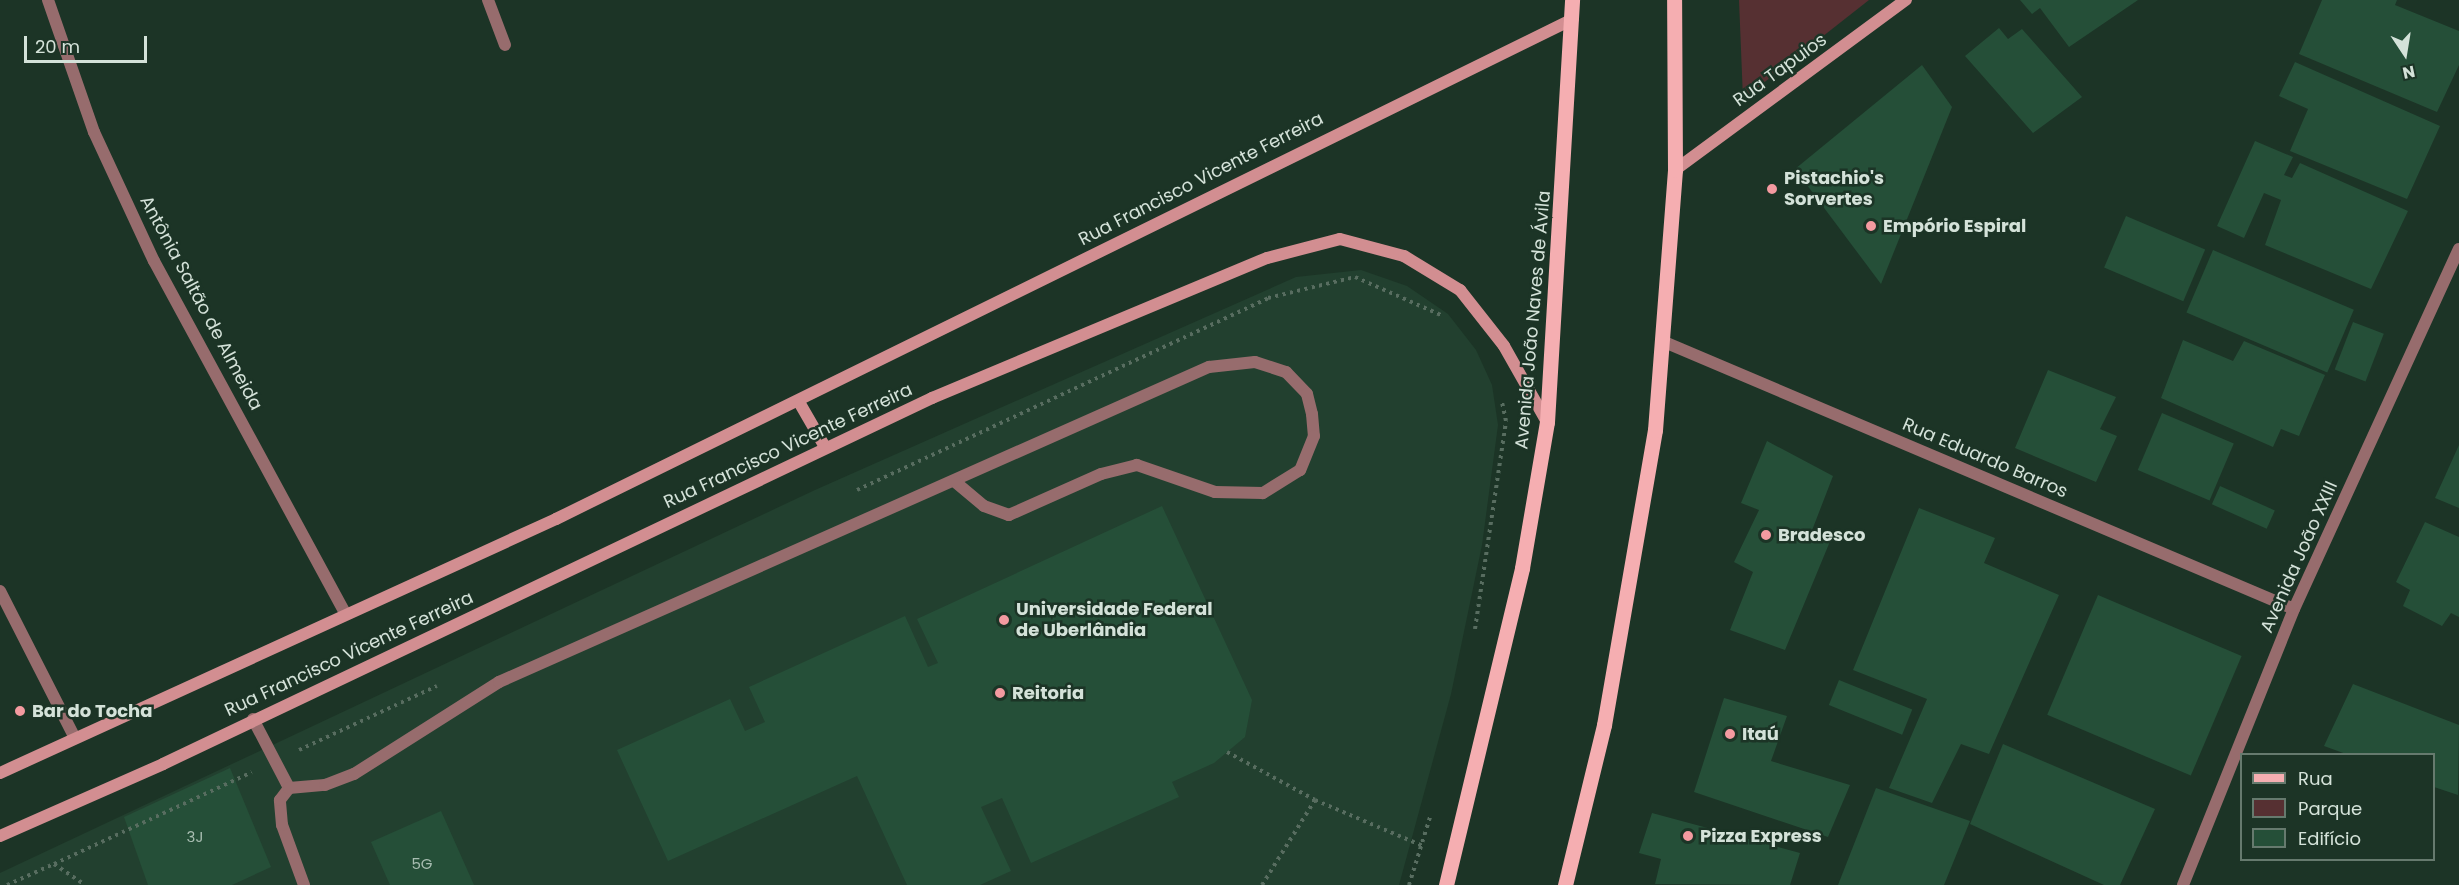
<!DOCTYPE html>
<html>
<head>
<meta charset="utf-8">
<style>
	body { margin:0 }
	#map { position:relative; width:2459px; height:885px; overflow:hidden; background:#1c3426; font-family:Poppins,sans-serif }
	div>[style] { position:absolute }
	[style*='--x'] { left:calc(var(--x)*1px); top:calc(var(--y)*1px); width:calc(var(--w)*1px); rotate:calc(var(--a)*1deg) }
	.built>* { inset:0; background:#22402f }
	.green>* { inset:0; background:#563032 }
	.building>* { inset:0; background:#254f38; transform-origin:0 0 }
	.path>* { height:4px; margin-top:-2px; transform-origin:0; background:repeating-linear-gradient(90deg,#586d60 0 3px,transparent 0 7.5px) }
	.lane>* { height:12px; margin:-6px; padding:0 6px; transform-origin:6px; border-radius:6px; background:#976c6d }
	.street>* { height:12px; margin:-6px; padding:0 6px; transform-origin:6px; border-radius:6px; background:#976c6d }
	.secondary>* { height:12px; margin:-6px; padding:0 6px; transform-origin:6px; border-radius:6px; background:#d28e91 }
	.primary>* { height:15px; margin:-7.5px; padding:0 7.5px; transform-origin:7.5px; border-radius:7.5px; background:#f5aeb1 }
	.dots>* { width:16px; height:16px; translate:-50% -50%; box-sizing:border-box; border:3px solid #1c3426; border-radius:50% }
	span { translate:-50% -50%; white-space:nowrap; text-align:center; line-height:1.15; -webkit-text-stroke:5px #1c3426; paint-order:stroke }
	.number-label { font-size:15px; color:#a8bdb1 }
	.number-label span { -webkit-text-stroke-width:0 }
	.street-label { font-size:18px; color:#d4e2d9 }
	.poi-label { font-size:18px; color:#d4e2d9; font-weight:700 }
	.left { translate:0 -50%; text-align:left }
	.legend { position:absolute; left:2240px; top:753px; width:195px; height:108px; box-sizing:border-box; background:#1c3426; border:2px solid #667a6e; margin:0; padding:8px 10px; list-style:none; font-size:18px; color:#d4e2d9 }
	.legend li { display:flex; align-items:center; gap:12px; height:30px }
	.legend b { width:30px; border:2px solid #667a6e }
	.north { position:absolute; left:2375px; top:24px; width:60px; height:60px; -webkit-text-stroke:4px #1c3426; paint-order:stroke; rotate:168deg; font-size:16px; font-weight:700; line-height:24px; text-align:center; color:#d4e2d9 }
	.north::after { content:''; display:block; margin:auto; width:21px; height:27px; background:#d4e2d9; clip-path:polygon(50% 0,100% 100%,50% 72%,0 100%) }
	.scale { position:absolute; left:24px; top:36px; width:123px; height:27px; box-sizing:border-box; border:3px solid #d4e2d9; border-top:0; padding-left:8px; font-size:18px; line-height:21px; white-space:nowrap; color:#d4e2d9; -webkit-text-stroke:4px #1c3426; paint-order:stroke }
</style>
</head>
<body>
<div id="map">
	<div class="built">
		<div style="clip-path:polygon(1361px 270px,1407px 286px,1448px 314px,1476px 350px,1492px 385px,1498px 425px,1482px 545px,1451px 694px,1399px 885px,0 885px,0 873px,815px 490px,1296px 277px)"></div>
	</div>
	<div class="green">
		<div style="clip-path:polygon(1739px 0,1869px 0,1743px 99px)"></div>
	</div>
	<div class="building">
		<div style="clip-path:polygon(2020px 0,2138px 0,2069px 47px,2040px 8px,2032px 14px)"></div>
		<div style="clip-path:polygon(2322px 0,2397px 0,2395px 5px,2459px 31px,2459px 65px,2437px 112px,2299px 54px)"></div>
		<div style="clip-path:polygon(1999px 28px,2008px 39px,2022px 29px,2082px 97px,2033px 133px,1965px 56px)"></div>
		<div style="clip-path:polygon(2295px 62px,2440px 126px,2407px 199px,2290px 151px,2308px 109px,2279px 96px)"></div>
		<div style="clip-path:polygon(1922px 65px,1952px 107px,1881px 284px,1795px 169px)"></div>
		<div style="clip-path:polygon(2255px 141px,2293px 157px,2284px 175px,2292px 178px,2300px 163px,2408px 211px,2371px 289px,2265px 245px,2281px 200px,2264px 193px,2244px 238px,2217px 226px)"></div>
		<div style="left:2126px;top:216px;width:86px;height:56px;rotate:23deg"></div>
		<div style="left:2213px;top:250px;width:153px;height:68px;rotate:23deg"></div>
		<div style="left:2353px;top:322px;width:33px;height:51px;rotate:21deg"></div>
		<div style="clip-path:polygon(2183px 340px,2233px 361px,2244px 341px,2325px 375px,2299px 436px,2281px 429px,2273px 447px,2161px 398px)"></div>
		<div style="clip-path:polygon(2048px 370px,2116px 397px,2100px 429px,2117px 436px,2096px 482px,2015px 448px)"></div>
		<div style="left:2162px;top:413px;width:78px;height:62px;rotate:23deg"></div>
		<div style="clip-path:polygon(1767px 441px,1833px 476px,1811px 533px,1831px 539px,1785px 650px,1730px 630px,1753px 572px,1734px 562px,1759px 510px,1741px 503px)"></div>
		<div style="clip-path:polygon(2459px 445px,2459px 508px,2435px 498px)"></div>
		<div style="left:2220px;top:486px;width:60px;height:20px;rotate:24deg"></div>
		<div style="clip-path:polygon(1162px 506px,1252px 700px,1245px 737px,1214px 763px,1172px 782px,1179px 797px,1031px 863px,1002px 798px,981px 807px,1011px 871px,980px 885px,907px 885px,857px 776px,668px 861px,617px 750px,730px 699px,745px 731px,765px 722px,749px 687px,905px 616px,928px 667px,938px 663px,917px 619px)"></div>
		<div style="clip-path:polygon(1919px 508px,1995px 538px,1984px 563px,2059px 595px,1989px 754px,1961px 744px,1932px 803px,1889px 788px,1927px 699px,1853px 670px)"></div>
		<div style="clip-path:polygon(2425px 522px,2459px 537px,2459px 617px,2451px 613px,2442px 626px,2403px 606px,2410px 590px,2396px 582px)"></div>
		<div style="left:2098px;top:595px;width:156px;height:130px;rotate:23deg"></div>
		<div style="left:1839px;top:680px;width:79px;height:27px;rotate:22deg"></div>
		<div style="clip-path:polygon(2353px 684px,2459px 725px,2458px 795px,2434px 787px,2434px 754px,2346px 754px,2324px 746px)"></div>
		<div style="clip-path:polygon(1724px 698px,1787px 716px,1771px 761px,1850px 785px,1828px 837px,1694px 792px)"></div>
		<div style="clip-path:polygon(2003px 744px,2155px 809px,2120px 885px,2104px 885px,1970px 824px)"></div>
		<div style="clip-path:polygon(230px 768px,271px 867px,232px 885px,148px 885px,124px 817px)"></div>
		<div style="clip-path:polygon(1876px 788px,1970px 821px,1944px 885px,1838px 885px)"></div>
		<div style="clip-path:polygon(441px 811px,474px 885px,390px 885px,371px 842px)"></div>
		<div style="clip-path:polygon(1652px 813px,1800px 853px,1790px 885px,1655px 884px,1661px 859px,1639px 853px)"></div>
	</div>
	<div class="path">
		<div style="--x:857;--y:490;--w:454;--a:-25"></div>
		<div style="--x:1268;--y:298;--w:89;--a:-13.6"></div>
		<div style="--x:1355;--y:277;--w:96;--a:23.9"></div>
		<div style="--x:1475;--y:629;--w:210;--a:-81.5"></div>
		<div style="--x:1506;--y:421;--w:19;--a:-102"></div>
		<div style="--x:299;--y:750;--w:152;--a:-24.9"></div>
		<div style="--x:1227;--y:752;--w:100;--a:28.6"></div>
		<div style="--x:54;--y:864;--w:218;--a:-24.9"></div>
		<div style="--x:7;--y:885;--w:51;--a:-24.1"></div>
		<div style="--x:54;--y:864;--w:37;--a:34"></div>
		<div style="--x:1262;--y:885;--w:100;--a:-58.1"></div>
		<div style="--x:1315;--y:800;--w:117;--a:23.1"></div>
		<div style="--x:1409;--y:885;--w:71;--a:-72.8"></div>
	</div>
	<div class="lane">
		<div style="--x:253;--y:719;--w:78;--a:62.4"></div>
		<div style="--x:304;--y:885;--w:64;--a:-110.1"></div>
		<div style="--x:282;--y:825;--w:25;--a:-95"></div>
		<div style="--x:280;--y:800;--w:15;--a:-53"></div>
		<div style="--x:289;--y:788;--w:36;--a:-5"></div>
		<div style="--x:325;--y:785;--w:31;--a:-21"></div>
		<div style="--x:354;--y:774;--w:172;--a:-32.4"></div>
		<div style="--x:499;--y:682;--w:777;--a:-23.93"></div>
		<div style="--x:1209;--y:367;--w:46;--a:-6.2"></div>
		<div style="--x:1255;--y:362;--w:33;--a:18"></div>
		<div style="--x:1286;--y:372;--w:30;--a:46"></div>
		<div style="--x:1307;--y:394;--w:21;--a:76"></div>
		<div style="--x:1312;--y:414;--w:22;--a:85"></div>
		<div style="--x:1314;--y:436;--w:37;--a:112"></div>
		<div style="--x:1300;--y:470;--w:44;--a:148.1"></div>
		<div style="--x:1263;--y:493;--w:48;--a:-178.8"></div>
		<div style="--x:1215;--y:492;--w:83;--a:-160.9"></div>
		<div style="--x:1137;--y:465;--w:37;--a:166"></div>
		<div style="--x:1101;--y:474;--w:101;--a:156"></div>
		<div style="--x:1009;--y:515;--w:27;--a:-160"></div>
		<div style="--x:984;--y:506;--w:38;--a:-140"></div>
	</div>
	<div class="street">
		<div style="--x:48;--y:0;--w:140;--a:70.8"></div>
		<div style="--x:94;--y:132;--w:142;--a:65.1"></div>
		<div style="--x:154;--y:261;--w:400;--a:61.5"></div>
		<div style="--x:488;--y:0;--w:48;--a:69.3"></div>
		<div style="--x:1662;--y:341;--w:686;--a:22.98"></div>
		<div style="--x:0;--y:591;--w:165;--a:63"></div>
		<div style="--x:2183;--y:885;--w:297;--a:-68.1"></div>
		<div style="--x:2294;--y:609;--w:396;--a:-65.4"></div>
	</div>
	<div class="secondary">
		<div style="--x:1675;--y:170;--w:287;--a:-36.4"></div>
		<div style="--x:799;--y:402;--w:52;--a:60"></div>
		<div style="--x:0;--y:773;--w:611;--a:-24.55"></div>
		<div style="--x:556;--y:519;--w:1133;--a:-26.18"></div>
		<div style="--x:0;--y:836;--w:178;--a:-23.8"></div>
		<div style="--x:163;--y:764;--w:852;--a:-25.45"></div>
		<div style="--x:932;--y:398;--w:363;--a:-22.7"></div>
		<div style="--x:1267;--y:258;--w:75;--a:-14.6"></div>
		<div style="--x:1340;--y:239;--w:66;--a:14.9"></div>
		<div style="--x:1404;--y:256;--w:66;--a:31.3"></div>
		<div style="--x:1460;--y:290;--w:71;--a:51.8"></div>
		<div style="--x:1504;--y:346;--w:87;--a:60.5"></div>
	</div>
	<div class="primary">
		<div style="--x:1446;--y:885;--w:326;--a:-76.5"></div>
		<div style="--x:1522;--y:568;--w:148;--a:-80.3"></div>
		<div style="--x:1547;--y:422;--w:423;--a:-86.6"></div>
		<div style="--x:1565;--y:885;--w:165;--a:-76.3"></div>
		<div style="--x:1604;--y:725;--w:299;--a:-80.2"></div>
		<div style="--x:1655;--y:430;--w:261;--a:-85.6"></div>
		<div style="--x:1675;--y:170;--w:170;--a:-90.3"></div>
	</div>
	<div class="dots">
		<div style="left:1772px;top:189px;background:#f49aa0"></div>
		<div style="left:1871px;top:226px;background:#f49aa0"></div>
		<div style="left:1766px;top:535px;background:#f49aa0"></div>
		<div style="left:1004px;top:620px;background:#f49aa0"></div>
		<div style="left:1000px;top:693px;background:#f49aa0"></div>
		<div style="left:20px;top:711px;background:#f49aa0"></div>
		<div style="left:1730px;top:734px;background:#f49aa0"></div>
		<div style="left:1688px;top:836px;background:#f49aa0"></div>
	</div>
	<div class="number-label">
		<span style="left:195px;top:837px">3J</span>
		<span style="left:422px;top:864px">5G</span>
	</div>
	<div class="street-label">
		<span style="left:1780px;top:70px;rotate:-36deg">Rua Tapuios</span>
		<span style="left:1201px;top:179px;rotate:-27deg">Rua Francisco Vicente Ferreira</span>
		<span style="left:201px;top:303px;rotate:62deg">Antônia Saltão de Almeida</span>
		<span style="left:1533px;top:320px;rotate:-85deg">Avenida João Naves de Ávila</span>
		<span style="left:788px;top:446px;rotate:-25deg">Rua Francisco Vicente Ferreira</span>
		<span style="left:1985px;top:458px;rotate:23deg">Rua Eduardo Barros</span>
		<span style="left:2299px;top:557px;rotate:-66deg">Avenida João XXIII</span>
		<span style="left:349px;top:654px;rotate:-25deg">Rua Francisco Vicente Ferreira</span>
	</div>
	<div class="poi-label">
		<span class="left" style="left:1784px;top:189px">Pistachio's<br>Sorvertes</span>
		<span class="left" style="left:1883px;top:226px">Empório Espiral</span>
		<span class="left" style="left:1778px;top:535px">Bradesco</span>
		<span class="left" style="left:1016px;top:620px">Universidade Federal<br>de Uberlândia</span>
		<span class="left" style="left:1012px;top:693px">Reitoria</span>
		<span class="left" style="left:32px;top:711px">Bar do Tocha</span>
		<span class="left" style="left:1742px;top:734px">Itaú</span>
		<span class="left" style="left:1700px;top:836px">Pizza Express</span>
	</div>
	<ul class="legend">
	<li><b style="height:8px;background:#f5aeb1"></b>Rua</li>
	<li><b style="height:16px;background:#563032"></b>Parque</li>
	<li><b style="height:16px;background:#254f38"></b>Edifício</li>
	</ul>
	<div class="north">N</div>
	<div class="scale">20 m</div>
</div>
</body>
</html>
